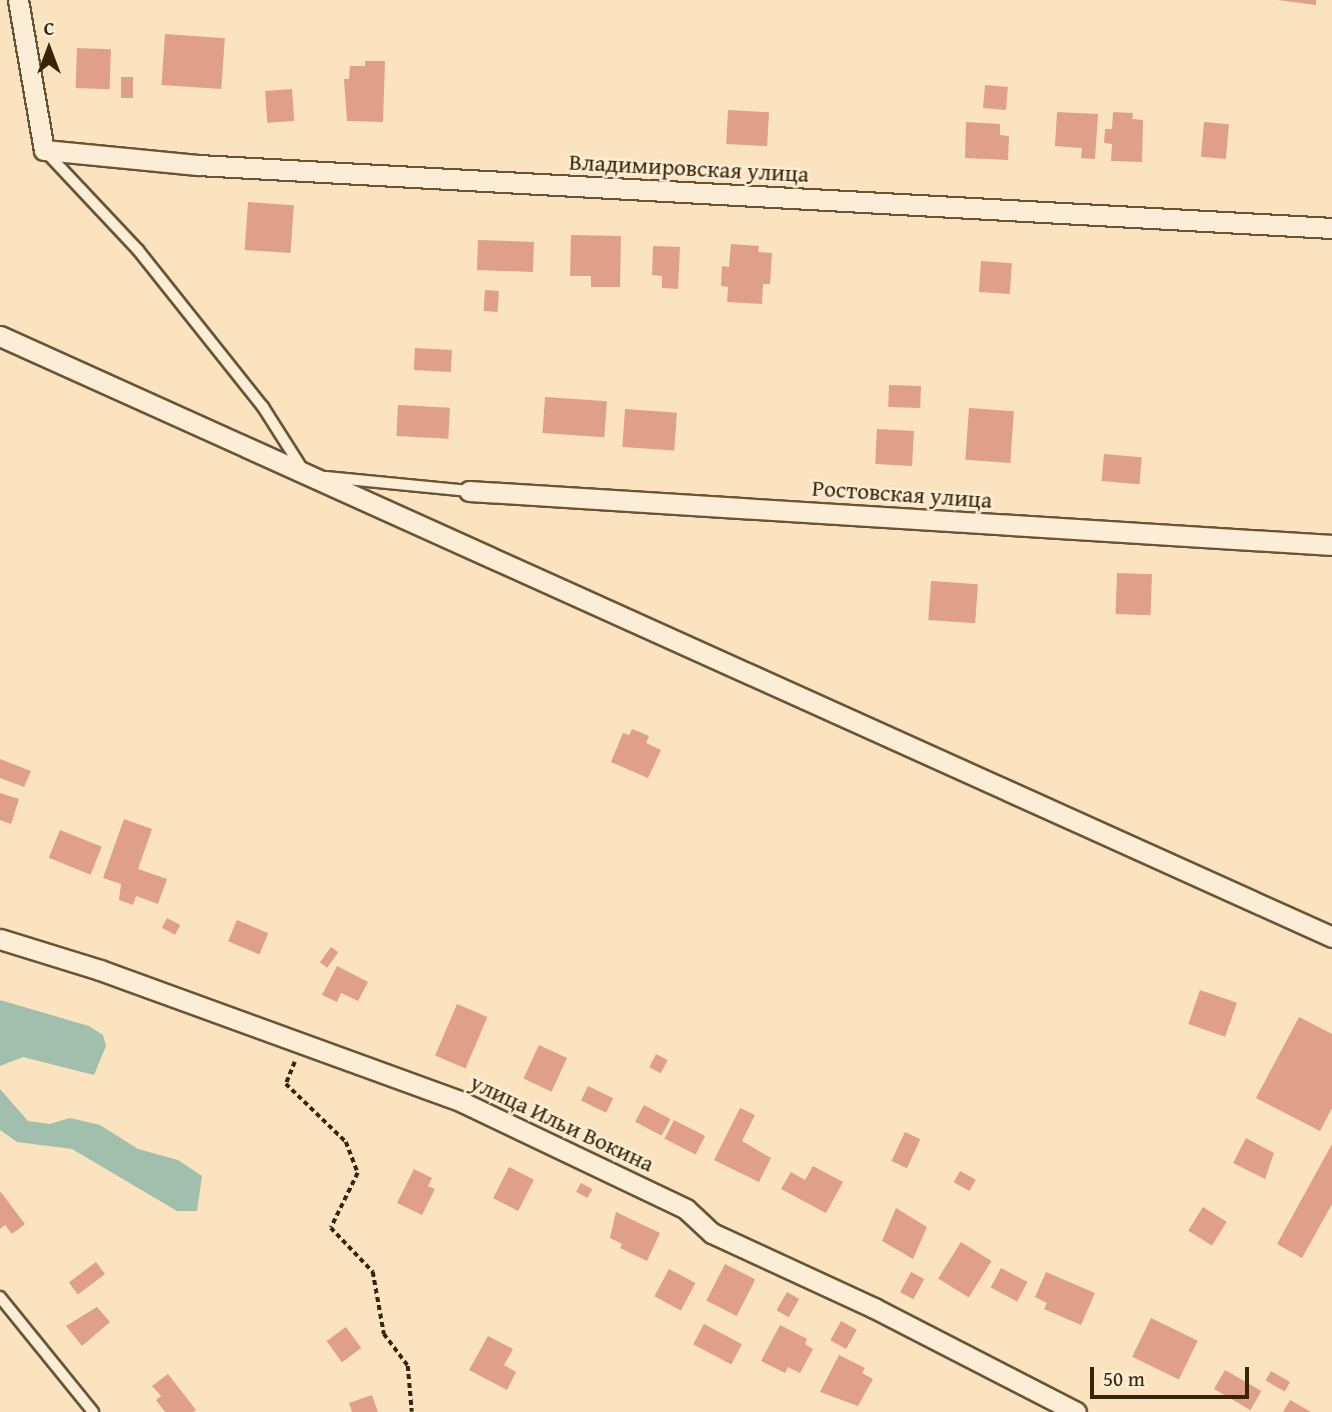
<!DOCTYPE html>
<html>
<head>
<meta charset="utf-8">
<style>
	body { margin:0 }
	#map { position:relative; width:1332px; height:1412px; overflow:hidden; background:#fbe3c0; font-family:"Gentium Book Plus",serif }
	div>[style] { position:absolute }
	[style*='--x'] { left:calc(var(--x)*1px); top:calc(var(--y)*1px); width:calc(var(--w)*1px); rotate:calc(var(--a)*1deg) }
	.water>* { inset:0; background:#a0bfac }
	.building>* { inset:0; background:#df9f88; transform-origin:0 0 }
	.path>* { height:3.5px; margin-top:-1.75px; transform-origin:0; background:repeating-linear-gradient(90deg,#382507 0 5px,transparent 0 8.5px) }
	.roads { filter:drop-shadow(2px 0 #695435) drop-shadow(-2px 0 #695435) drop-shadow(0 2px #695435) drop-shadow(0 -2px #695435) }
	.service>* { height:10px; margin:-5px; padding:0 5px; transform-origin:5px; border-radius:5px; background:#fcedd6 }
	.minor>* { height:19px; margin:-9.5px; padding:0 9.5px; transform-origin:9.5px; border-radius:9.5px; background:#fcedd6 }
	span { translate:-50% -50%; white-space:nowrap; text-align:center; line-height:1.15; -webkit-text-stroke:5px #fcedd6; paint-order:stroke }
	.street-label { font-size:23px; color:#382507 }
	.north { position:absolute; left:14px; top:14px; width:70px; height:70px; -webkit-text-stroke:5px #fcedd6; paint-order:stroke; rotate:0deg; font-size:19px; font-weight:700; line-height:28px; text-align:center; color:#382507 }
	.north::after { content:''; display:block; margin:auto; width:24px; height:32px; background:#382507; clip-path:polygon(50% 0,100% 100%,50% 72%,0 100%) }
	.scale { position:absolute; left:1090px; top:1367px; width:159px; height:32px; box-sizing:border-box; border:4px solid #382507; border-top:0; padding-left:9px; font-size:21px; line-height:24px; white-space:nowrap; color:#382507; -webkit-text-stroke:5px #fcedd6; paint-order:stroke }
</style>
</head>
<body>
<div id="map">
	<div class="water">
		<div style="clip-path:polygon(0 1000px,89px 1026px,103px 1035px,106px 1046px,94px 1075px,23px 1057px,0 1066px)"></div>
		<div style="clip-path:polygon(0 1089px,28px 1121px,50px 1124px,70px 1118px,100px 1125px,138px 1149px,178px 1160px,202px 1176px,197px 1211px,177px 1211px,72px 1149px,17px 1142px,0 1130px)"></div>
	</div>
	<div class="building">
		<div style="clip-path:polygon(1278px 0,1316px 0,1316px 5px)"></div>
		<div style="left:165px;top:34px;width:60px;height:51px;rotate:4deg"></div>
		<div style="left:77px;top:48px;width:34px;height:40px;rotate:2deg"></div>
		<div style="clip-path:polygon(365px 61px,385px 61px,383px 122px,347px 121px,344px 79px,349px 79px,350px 66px,365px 66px)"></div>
		<div style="left:121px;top:77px;width:12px;height:21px"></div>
		<div style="left:985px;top:85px;width:23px;height:23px;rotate:5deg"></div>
		<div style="left:292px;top:89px;width:32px;height:27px;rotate:86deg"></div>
		<div style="left:728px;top:110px;width:41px;height:34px;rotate:3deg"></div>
		<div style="clip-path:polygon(1057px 112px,1098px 114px,1095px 159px,1081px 158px,1082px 148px,1055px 146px)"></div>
		<div style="clip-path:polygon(1113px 112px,1133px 113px,1132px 119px,1143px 120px,1142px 162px,1111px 161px,1112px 144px,1104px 143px,1105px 129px,1112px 129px)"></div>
		<div style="clip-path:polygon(966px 122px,1000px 124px,1000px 135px,1009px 136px,1008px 160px,965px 158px)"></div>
		<div style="left:1204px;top:122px;width:25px;height:35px;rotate:5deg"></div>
		<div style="left:248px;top:202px;width:46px;height:48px;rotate:4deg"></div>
		<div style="clip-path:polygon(571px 235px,621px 236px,620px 287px,591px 287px,591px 276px,570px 276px)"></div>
		<div style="left:478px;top:240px;width:56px;height:30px;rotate:2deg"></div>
		<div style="clip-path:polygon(731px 244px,759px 246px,758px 252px,772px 253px,770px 284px,763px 284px,762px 304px,727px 302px,728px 287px,721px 286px,722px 266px,729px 267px)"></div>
		<div style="clip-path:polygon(653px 246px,680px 247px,678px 289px,662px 288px,662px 276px,652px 275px)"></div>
		<div style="left:981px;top:261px;width:31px;height:31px;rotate:4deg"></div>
		<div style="left:485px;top:290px;width:14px;height:21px;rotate:4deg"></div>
		<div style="left:415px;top:348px;width:37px;height:22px;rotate:3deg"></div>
		<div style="left:889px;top:385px;width:32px;height:22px;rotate:2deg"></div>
		<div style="left:545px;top:397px;width:62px;height:36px;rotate:4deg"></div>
		<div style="left:398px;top:405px;width:52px;height:31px;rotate:3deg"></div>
		<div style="left:969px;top:408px;width:45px;height:52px;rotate:4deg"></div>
		<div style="left:625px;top:409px;width:52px;height:38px;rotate:4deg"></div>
		<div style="left:877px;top:429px;width:37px;height:35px;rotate:3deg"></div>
		<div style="left:1104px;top:454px;width:38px;height:27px;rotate:5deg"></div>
		<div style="left:1117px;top:573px;width:35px;height:41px;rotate:2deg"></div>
		<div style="left:931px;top:581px;width:47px;height:39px;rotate:4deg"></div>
		<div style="clip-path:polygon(632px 729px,649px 736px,646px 743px,661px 750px,648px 778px,611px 762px,623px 733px,629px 735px)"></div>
		<div style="clip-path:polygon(0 759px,31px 771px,24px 787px,0 778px)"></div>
		<div style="clip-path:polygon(0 793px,19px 799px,11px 824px,0 820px)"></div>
		<div style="clip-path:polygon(124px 819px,152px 829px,138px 869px,167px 879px,158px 904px,136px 896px,133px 905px,119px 900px,121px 884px,103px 878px)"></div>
		<div style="left:60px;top:830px;width:45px;height:30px;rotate:22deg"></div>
		<div style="left:167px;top:918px;width:15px;height:11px;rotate:28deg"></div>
		<div style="left:237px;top:920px;width:34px;height:23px;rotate:23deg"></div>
		<div style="left:331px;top:947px;width:9px;height:19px;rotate:36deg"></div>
		<div style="clip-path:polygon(337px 966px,368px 982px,358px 1001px,341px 993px,337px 1002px,322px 995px)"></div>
		<div style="left:1200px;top:990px;width:39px;height:36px;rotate:19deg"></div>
		<div style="left:457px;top:1004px;width:33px;height:56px;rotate:23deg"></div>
		<div style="clip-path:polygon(1299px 1017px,1332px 1034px,1332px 1108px,1320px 1131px,1256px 1098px)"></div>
		<div style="left:539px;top:1045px;width:31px;height:37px;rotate:25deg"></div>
		<div style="left:656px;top:1054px;width:13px;height:15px;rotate:27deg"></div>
		<div style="left:588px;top:1086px;width:28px;height:16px;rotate:26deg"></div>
		<div style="left:644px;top:1105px;width:30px;height:19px;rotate:28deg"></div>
		<div style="clip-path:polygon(740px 1108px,755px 1115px,742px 1141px,771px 1158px,759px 1182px,714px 1160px)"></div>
		<div style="left:674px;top:1120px;width:35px;height:21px;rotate:27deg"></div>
		<div style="left:905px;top:1132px;width:17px;height:32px;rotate:25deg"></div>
		<div style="clip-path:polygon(1246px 1138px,1274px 1153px,1265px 1179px,1233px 1163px)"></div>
		<div style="clip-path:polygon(1332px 1144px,1332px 1204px,1302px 1258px,1277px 1244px)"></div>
		<div style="clip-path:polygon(813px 1166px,843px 1182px,826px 1213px,781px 1189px,791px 1172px,805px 1180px)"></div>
		<div style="left:509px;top:1167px;width:28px;height:35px;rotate:27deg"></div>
		<div style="clip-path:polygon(414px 1169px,432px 1178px,428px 1186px,435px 1189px,422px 1215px,397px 1203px)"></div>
		<div style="left:960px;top:1171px;width:18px;height:13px;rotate:29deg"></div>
		<div style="left:581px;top:1183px;width:13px;height:10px;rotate:29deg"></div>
		<div style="clip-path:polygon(0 1191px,25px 1224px,12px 1234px,5px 1225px,0 1229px)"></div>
		<div style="left:1203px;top:1207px;width:28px;height:28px;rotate:32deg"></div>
		<div style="clip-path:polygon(896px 1208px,927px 1227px,913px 1259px,882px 1241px)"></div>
		<div style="clip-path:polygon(616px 1212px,660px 1233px,647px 1261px,620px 1248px,622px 1244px,610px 1238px)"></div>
		<div style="left:961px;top:1242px;width:36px;height:43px;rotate:32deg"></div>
		<div style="left:96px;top:1262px;width:15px;height:34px;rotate:53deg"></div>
		<div style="left:725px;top:1264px;width:34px;height:41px;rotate:27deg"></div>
		<div style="left:1001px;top:1268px;width:30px;height:22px;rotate:28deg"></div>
		<div style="left:669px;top:1269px;width:30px;height:31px;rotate:28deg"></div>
		<div style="left:911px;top:1272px;width:15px;height:23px;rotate:28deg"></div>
		<div style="clip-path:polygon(1046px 1272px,1095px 1293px,1081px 1325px,1044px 1309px,1047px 1303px,1035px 1297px)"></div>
		<div style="left:787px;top:1292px;width:14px;height:21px;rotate:30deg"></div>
		<div style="clip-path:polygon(97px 1307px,110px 1322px,82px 1346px,66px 1326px)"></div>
		<div style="left:1151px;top:1318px;width:52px;height:43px;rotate:26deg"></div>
		<div style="left:841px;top:1321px;width:18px;height:22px;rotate:29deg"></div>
		<div style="left:704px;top:1324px;width:43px;height:23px;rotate:28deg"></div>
		<div style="clip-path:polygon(780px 1325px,807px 1339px,805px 1344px,813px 1349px,800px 1373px,788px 1367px,785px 1373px,761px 1361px)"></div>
		<div style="left:346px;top:1327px;width:26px;height:24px;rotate:54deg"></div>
		<div style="clip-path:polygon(488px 1336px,513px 1349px,504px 1365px,516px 1372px,507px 1390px,469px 1370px)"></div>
		<div style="clip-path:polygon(839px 1355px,865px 1368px,862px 1373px,873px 1379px,858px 1406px,820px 1392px)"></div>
		<div style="left:1225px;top:1370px;width:42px;height:22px;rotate:30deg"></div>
		<div style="left:1271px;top:1371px;width:22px;height:11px;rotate:30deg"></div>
		<div style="clip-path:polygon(168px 1374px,196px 1410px,193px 1412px,165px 1412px,156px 1400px,161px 1396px,152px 1386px)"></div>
		<div style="clip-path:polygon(372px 1395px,378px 1412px,352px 1412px,349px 1403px)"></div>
		<div style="clip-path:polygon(1290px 1400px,1311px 1412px,1283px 1412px)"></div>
	</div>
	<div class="path">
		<div style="--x:295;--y:1062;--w:24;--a:112"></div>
		<div style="--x:286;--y:1084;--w:83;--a:44"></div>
		<div style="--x:346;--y:1142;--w:33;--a:69"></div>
		<div style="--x:358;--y:1173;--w:61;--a:116.1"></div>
		<div style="--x:331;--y:1228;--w:61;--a:46.3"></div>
		<div style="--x:373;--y:1272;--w:63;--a:79.9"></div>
		<div style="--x:384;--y:1334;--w:40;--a:53"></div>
		<div style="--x:408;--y:1366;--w:46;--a:85"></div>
	</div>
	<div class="roads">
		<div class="service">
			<div style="--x:45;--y:151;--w:136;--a:46.8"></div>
			<div style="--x:138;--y:250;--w:201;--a:51.5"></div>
			<div style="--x:263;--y:407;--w:75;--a:57.6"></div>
			<div style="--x:326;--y:477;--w:144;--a:5.6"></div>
			<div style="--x:0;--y:1297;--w:148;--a:51"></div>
		</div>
		<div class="minor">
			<div style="--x:18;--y:0;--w:152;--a:80.2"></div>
			<div style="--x:44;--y:150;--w:155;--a:5.6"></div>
			<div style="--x:198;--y:165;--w:1136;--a:3.18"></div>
			<div style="--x:0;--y:336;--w:1461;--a:24.28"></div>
			<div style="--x:469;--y:491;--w:865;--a:3.58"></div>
			<div style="--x:0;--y:939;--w:105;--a:17.2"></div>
			<div style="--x:100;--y:970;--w:385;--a:20"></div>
			<div style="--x:462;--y:1102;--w:248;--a:25.5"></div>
			<div style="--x:686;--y:1209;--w:35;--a:43"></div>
			<div style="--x:712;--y:1233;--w:179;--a:24.8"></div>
			<div style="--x:874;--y:1308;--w:227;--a:27.2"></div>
		</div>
	</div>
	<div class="street-label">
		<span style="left:689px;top:168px;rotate:3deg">Владимировская улица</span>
		<span style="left:902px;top:494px;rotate:4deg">Ростовская улица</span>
		<span style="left:562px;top:1123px;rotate:25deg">улица Ильи Вокина</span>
	</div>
	<div class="north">С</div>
	<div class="scale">50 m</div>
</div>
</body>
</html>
